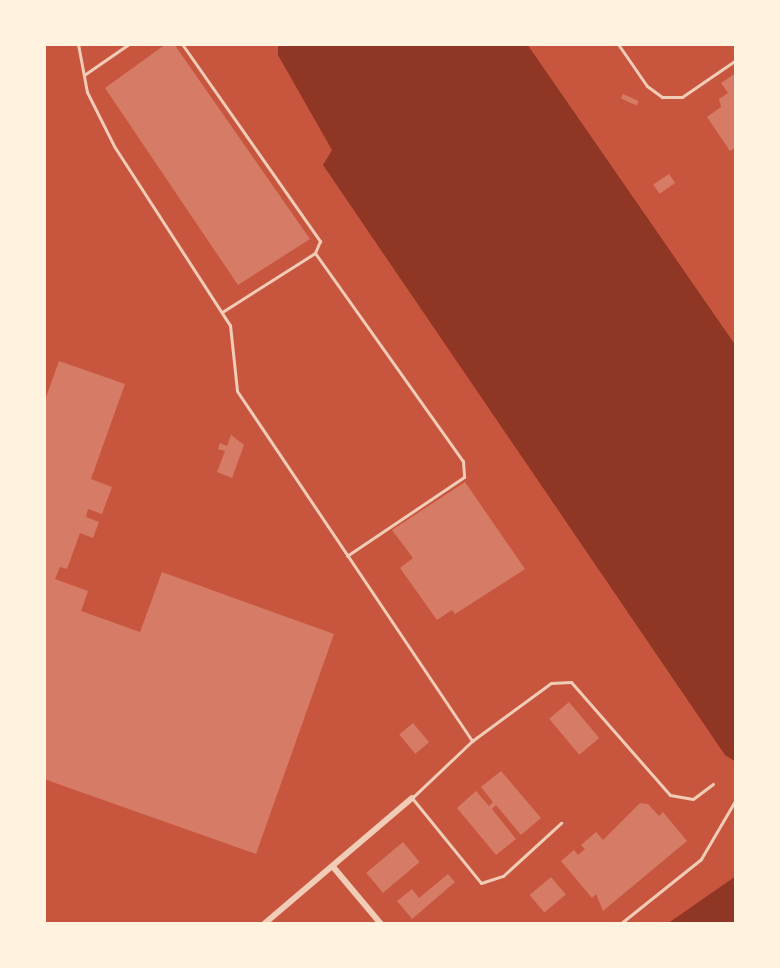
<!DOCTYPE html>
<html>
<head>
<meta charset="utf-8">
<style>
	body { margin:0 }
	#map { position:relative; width:780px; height:968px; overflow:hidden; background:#c8553d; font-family:"Varela Round",sans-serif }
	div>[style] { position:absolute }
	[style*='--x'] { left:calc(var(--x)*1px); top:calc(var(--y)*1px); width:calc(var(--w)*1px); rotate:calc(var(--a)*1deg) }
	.water>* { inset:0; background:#8f3625 }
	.building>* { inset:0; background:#d67c66; transform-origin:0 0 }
	.service>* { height:3px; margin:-1.5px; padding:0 1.5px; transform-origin:1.5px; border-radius:1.5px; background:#f1ccb7 }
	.minor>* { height:6px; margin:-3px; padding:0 3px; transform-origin:3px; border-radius:3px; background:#f1ccb7 }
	span { translate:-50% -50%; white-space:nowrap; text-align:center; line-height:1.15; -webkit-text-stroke:8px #fff3e0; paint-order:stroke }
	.frame { position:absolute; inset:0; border:46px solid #fff3e0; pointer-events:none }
</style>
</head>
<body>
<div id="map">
	<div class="water">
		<div style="clip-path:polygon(278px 44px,527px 44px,736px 346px,736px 762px,725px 755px,323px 165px,332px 150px,278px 55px)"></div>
		<div style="clip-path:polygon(736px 876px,736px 924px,667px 924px)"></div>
	</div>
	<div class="building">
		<div style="clip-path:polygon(166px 44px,174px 44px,310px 239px,238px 285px,105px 88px)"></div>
		<div style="clip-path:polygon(736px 73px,736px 147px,730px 151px,707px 117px,721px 107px,719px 99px,728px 93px,721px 83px)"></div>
		<div style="left:623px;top:94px;width:17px;height:5px;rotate:24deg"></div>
		<div style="left:669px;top:174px;width:11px;height:19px;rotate:56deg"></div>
		<div style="clip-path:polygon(59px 361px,125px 384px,91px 479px,112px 487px,102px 514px,88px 509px,86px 517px,99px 522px,93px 538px,80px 533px,67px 569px,60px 567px,55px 579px,88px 591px,81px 611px,140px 632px,162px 572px,334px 634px,256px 854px,44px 779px,44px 403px)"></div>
		<div style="clip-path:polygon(231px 435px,244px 445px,232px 478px,217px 472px,225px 451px,218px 449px,220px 443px,227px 446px)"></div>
		<div style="clip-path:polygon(465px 482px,525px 569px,455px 614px,452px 610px,437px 620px,400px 568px,413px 558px,392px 530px)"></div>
		<div style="left:569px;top:702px;width:47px;height:26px;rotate:50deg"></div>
		<div style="left:413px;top:723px;width:25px;height:18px;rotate:50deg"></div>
		<div style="clip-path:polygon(501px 771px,541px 818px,521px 835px,496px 805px,492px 809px,516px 839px,496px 855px,457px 808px,476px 791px,489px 806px,493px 802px,481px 787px)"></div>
		<div style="clip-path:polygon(640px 803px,648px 804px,659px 816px,663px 812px,687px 841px,603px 911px,596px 894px,592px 898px,561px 861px,574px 850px,578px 855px,585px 849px,581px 845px,596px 832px,603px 840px)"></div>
		<div style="left:403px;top:842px;width:26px;height:48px;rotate:50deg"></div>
		<div style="clip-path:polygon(448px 874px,455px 882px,412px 919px,397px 901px,412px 889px,419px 898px)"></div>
		<div style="left:551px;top:877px;width:23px;height:28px;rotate:50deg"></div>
	</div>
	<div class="service">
		<div style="--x:78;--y:44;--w:49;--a:79.4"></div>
		<div style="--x:87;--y:92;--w:60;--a:63.4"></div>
		<div style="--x:114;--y:146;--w:213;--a:57.1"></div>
		<div style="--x:230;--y:325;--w:66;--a:83.9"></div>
		<div style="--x:237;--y:391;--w:422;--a:56.1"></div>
		<div style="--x:472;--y:741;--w:83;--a:136.5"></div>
		<div style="--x:412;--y:798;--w:109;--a:50.9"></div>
		<div style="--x:481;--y:883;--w:23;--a:-18"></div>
		<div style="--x:503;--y:876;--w:79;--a:-42.4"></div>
		<div style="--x:182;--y:44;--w:241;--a:55"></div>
		<div style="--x:320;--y:241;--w:13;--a:113"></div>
		<div style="--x:315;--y:253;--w:110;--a:147.6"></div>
		<div style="--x:618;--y:44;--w:51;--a:55.4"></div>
		<div style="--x:647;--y:86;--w:19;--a:36"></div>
		<div style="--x:662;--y:97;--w:20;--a:0"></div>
		<div style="--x:682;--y:97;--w:65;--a:-34.4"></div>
		<div style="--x:84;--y:75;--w:55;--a:-34.6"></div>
		<div style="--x:315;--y:253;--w:255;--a:54.6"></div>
		<div style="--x:463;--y:461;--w:16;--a:86"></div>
		<div style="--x:464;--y:477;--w:141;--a:146"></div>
		<div style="--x:472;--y:741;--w:98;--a:-36.3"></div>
		<div style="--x:551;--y:683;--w:20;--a:-3"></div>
		<div style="--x:571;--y:682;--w:150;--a:48.8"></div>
		<div style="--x:670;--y:795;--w:23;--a:10"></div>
		<div style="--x:693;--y:799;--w:25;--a:-37"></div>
		<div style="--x:620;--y:924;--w:104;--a:-38.7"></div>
		<div style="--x:701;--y:859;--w:69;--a:-59.7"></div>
	</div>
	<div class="minor">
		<div style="--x:334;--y:868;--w:73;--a:50"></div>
		<div style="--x:264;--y:924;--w:194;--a:-40.4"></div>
	</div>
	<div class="frame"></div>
</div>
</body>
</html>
